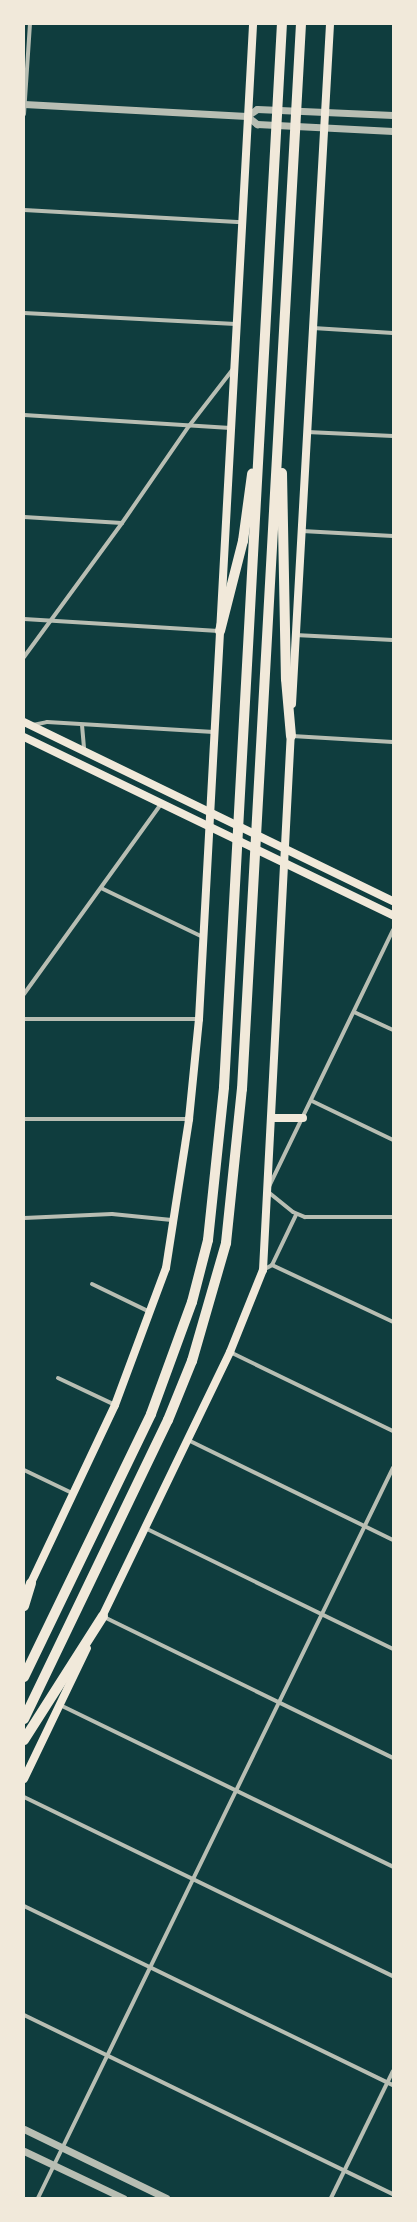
<!DOCTYPE html>
<html>
<head>
<meta charset="utf-8">
<style>
	body { margin:0 }
	#map { position:relative; width:417px; height:2222px; overflow:hidden; background:#0f3d3e; font-family:Karla,sans-serif }
	div>[style] { position:absolute }
	[style*='--x'] { left:calc(var(--x)*1px); top:calc(var(--y)*1px); width:calc(var(--w)*1px); rotate:calc(var(--a)*1deg) }
	.minor>* { height:4px; margin:-2px; padding:0 2px; transform-origin:2px; border-radius:2px; background:#b8beb3 }
	.tertiary>* { height:7px; margin:-3.5px; padding:0 3.5px; transform-origin:3.5px; border-radius:3.5px; background:#b8beb3 }
	.secondary>* { height:8px; margin:-4px; padding:0 4px; transform-origin:4px; border-radius:4px; background:#f1e9da }
	.motorway>* { height:10px; margin:-5px; padding:0 5px; transform-origin:5px; border-radius:5px; background:#f1e9da }
	span { translate:-50% -50%; white-space:nowrap; text-align:center; line-height:1.15; -webkit-text-stroke:4px #f1e9da; paint-order:stroke }
	.frame { position:absolute; inset:0; border:25px solid #f1e9da; pointer-events:none }
</style>
</head>
<body>
<div id="map">
	<div class="minor">
		<div style="--x:24;--y:114;--w:90;--a:-86.2"></div>
		<div style="--x:24;--y:210;--w:218;--a:3.2"></div>
		<div style="--x:24;--y:313;--w:212;--a:3"></div>
		<div style="--x:313;--y:328;--w:80;--a:3.6"></div>
		<div style="--x:24;--y:415;--w:207;--a:3.6"></div>
		<div style="--x:307;--y:432;--w:86;--a:2.7"></div>
		<div style="--x:24;--y:517;--w:98;--a:3.5"></div>
		<div style="--x:302;--y:531;--w:91;--a:3.1"></div>
		<div style="--x:24;--y:619;--w:195;--a:3.5"></div>
		<div style="--x:295;--y:635;--w:98;--a:2.9"></div>
		<div style="--x:24;--y:657;--w:166;--a:-53.8"></div>
		<div style="--x:122;--y:523;--w:118;--a:-55.4"></div>
		<div style="--x:189;--y:426;--w:72;--a:-52.3"></div>
		<div style="--x:33;--y:725;--w:14;--a:-12"></div>
		<div style="--x:47;--y:722;--w:167;--a:3.4"></div>
		<div style="--x:82;--y:725;--w:25;--a:85"></div>
		<div style="--x:292;--y:736;--w:101;--a:3.4"></div>
		<div style="--x:101;--y:888;--w:113;--a:25.7"></div>
		<div style="--x:393;--y:930;--w:290;--a:115.8"></div>
		<div style="--x:267;--y:1191;--w:33;--a:39"></div>
		<div style="--x:293;--y:1212;--w:13;--a:23"></div>
		<div style="--x:305;--y:1217;--w:88;--a:0"></div>
		<div style="--x:24;--y:994;--w:234;--a:-54.2"></div>
		<div style="--x:354;--y:1012;--w:43;--a:24.8"></div>
		<div style="--x:24;--y:1019;--w:175;--a:0"></div>
		<div style="--x:312;--y:1101;--w:90;--a:25.7"></div>
		<div style="--x:24;--y:1119;--w:165;--a:0"></div>
		<div style="--x:24;--y:1218;--w:88;--a:-2.6"></div>
		<div style="--x:112;--y:1214;--w:60;--a:5.7"></div>
		<div style="--x:272;--y:1265;--w:134;--a:25.2"></div>
		<div style="--x:263;--y:1270;--w:10;--a:-29"></div>
		<div style="--x:272;--y:1265;--w:55;--a:-64.4"></div>
		<div style="--x:92;--y:1284;--w:64;--a:25.8"></div>
		<div style="--x:230;--y:1352;--w:181;--a:25.9"></div>
		<div style="--x:58;--y:1378;--w:63;--a:25.3"></div>
		<div style="--x:188;--y:1440;--w:228;--a:26"></div>
		<div style="--x:24;--y:1470;--w:55;--a:25.6"></div>
		<div style="--x:145;--y:1528;--w:276;--a:26"></div>
		<div style="--x:104;--y:1617;--w:322;--a:26"></div>
		<div style="--x:60;--y:1705;--w:370;--a:25.9"></div>
		<div style="--x:24;--y:1797;--w:410;--a:25.9"></div>
		<div style="--x:24;--y:1906;--w:410;--a:25.9"></div>
		<div style="--x:24;--y:2015;--w:410;--a:25.9"></div>
		<div style="--x:38;--y:2198;--w:812;--a:-64.07"></div>
		<div style="--x:331;--y:2198;--w:141;--a:-64"></div>
	</div>
	<div class="tertiary">
		<div style="--x:24;--y:104;--w:223;--a:3.1"></div>
		<div style="--x:247;--y:116;--w:13;--a:39"></div>
		<div style="--x:257;--y:124;--w:136;--a:2.9"></div>
		<div style="--x:247;--y:116;--w:12;--a:-35"></div>
		<div style="--x:257;--y:109;--w:136;--a:2.5"></div>
		<div style="--x:24;--y:2129;--w:158;--a:25.9"></div>
		<div style="--x:24;--y:2151;--w:110;--a:25.4"></div>
	</div>
	<div class="secondary">
		<div style="--x:292;--y:704;--w:681;--a:-86.8"></div>
		<div style="--x:24;--y:722;--w:410;--a:25.9"></div>
		<div style="--x:24;--y:737;--w:410;--a:25.8"></div>
		<div style="--x:271;--y:1118;--w:32;--a:0"></div>
		<div style="--x:29;--y:1587;--w:201;--a:-64.7"></div>
		<div style="--x:115;--y:1405;--w:146;--a:-69.6"></div>
		<div style="--x:166;--y:1268;--w:151;--a:-81.2"></div>
		<div style="--x:189;--y:1119;--w:100;--a:-84.3"></div>
		<div style="--x:199;--y:1019;--w:996;--a:-86.89"></div>
		<div style="--x:100;--y:1621;--w:299;--a:-64.2"></div>
		<div style="--x:230;--y:1352;--w:88;--a:-68.1"></div>
		<div style="--x:263;--y:1270;--w:541;--a:-87.03"></div>
		<div style="--x:24;--y:1779;--w:145;--a:-64.3"></div>
	</div>
	<div class="motorway">
		<div style="--x:282;--y:473;--w:206;--a:88.9"></div>
		<div style="--x:286;--y:679;--w:57;--a:85"></div>
		<div style="--x:220;--y:631;--w:93;--a:-75.7"></div>
		<div style="--x:243;--y:541;--w:68;--a:-82.3"></div>
		<div style="--x:24;--y:1606;--w:24;--a:-73"></div>
		<div style="--x:24;--y:1677;--w:292;--a:-64.2"></div>
		<div style="--x:151;--y:1414;--w:119;--a:-69.9"></div>
		<div style="--x:192;--y:1302;--w:64;--a:-75.5"></div>
		<div style="--x:208;--y:1240;--w:154;--a:-84"></div>
		<div style="--x:224;--y:1087;--w:1065;--a:-86.88"></div>
		<div style="--x:24;--y:1719;--w:332;--a:-64.3"></div>
		<div style="--x:168;--y:1420;--w:64;--a:-67.9"></div>
		<div style="--x:192;--y:1361;--w:123;--a:-73.9"></div>
		<div style="--x:226;--y:1243;--w:155;--a:-84.1"></div>
		<div style="--x:242;--y:1089;--w:1067;--a:-86.83"></div>
		<div style="--x:24;--y:1740;--w:147;--a:-57.5"></div>
	</div>
	<div class="frame"></div>
</div>
</body>
</html>
